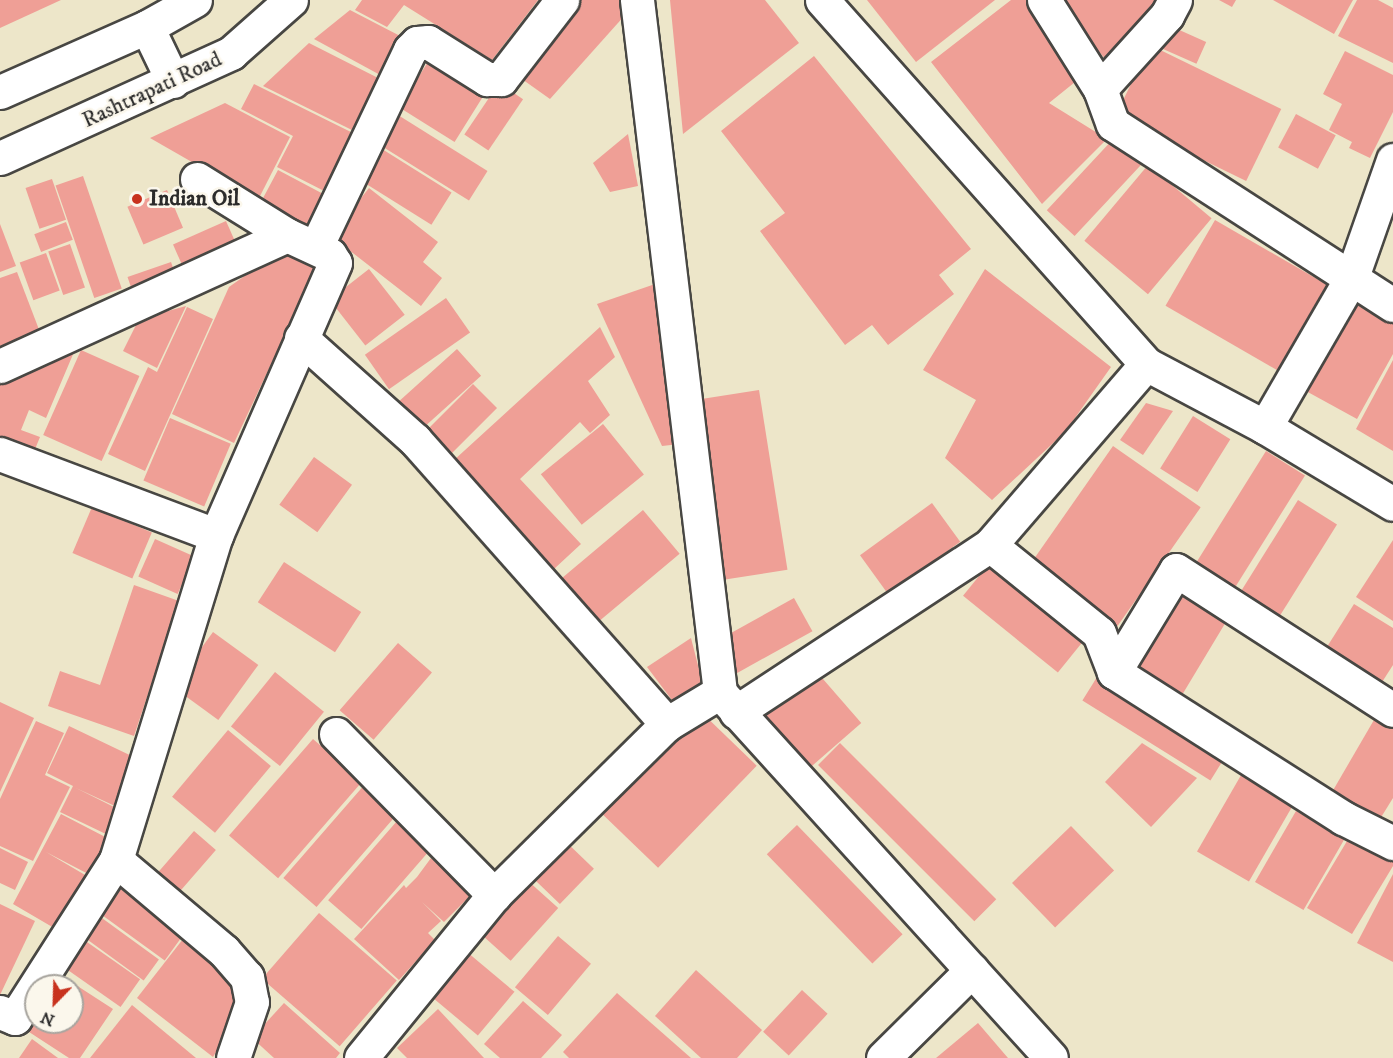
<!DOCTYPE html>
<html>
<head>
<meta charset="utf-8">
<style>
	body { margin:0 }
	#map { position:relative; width:1393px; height:1058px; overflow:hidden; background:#ede6c9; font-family:"IM FELL DW Pica",serif }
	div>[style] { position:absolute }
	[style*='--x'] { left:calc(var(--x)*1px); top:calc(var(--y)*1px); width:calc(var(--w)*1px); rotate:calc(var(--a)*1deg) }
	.building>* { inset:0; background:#ef9f96; transform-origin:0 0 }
	.roads { filter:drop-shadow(2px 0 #484743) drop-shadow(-2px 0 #484743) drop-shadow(0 2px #484743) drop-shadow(0 -2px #484743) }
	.minor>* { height:33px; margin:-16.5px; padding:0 16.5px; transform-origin:16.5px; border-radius:16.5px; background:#fff }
	.primary>* { height:33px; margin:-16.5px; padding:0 16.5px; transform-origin:16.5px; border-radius:16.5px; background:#fff }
	.dots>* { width:16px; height:16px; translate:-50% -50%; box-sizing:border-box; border:3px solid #fbf7ec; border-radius:50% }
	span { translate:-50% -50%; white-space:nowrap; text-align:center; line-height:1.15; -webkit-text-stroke:5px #fbf7ec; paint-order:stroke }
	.street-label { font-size:22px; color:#2b2b2b }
	.poi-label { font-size:22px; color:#2b2b2b; font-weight:700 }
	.left { translate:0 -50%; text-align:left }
	.north { position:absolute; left:24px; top:974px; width:60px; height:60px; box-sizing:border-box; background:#fbf7ec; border:2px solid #a8a59f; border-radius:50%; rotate:203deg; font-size:16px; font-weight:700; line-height:24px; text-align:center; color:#2b2b2b }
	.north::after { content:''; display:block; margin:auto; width:21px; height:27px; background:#c8321e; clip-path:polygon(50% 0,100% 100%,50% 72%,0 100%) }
</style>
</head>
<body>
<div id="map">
	<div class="building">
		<div style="clip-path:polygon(0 0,61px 0,0 28px)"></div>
		<div style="clip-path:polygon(362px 0,538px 0,492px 60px,404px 5px,387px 27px,355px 10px)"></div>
		<div style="clip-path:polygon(566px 0,623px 0,626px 14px,550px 99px,512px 72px)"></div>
		<div style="clip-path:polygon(670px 0,765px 0,799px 43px,683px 134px)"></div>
		<div style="clip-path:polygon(867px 0,995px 0,916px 62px)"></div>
		<div style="clip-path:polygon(1011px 0,1029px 0,1085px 74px,1049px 103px,1107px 139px,1042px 204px,931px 62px)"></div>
		<div style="clip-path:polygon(1061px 0,1164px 0,1107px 61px,1058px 4px)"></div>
		<div style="clip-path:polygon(1219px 0,1236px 0,1232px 7px)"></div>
		<div style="clip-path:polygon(1273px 0,1353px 0,1334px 34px)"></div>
		<div style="clip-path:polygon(1357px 0,1378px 0,1393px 8px,1393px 63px,1338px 36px)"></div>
		<div style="clip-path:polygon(350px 10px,404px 38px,382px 76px,314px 39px)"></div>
		<div style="left:1166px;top:24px;width:44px;height:24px;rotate:24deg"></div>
		<div style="clip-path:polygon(309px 43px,386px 82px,360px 134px,263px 86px)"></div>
		<div style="left:1150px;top:45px;width:146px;height:80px;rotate:26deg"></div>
		<div style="left:436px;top:49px;width:65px;height:69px;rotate:32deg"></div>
		<div style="clip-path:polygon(1345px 51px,1393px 75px,1393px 112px,1370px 158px,1349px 148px,1352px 142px,1329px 130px,1342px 104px,1323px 94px)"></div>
		<div style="clip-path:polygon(814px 56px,971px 249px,939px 275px,954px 294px,888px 345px,872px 325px,845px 345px,760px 231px,785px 213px,721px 131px)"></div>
		<div style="left:499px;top:83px;width:29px;height:62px;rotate:34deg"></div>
		<div style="clip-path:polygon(254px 84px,361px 137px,332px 195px,277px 167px,293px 136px,241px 109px)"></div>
		<div style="clip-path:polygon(225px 103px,290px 137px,258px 200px,150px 138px)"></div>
		<div style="left:390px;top:110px;width:115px;height:35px;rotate:32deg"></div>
		<div style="left:1296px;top:114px;width:45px;height:38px;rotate:28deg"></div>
		<div style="clip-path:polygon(628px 134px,638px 186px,610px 192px,593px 163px)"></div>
		<div style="left:1115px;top:137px;width:38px;height:100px;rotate:43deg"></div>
		<div style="left:382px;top:149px;width:82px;height:38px;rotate:32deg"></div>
		<div style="left:1148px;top:165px;width:83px;height:99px;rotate:40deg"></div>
		<div style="left:278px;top:170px;width:62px;height:38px;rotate:28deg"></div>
		<div style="left:83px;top:176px;width:119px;height:29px;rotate:71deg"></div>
		<div style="left:52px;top:179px;width:43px;height:28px;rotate:71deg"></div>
		<div style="clip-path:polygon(369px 188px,438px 242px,423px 262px,442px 278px,421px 306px,331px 236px)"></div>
		<div style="left:167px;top:190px;width:41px;height:43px;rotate:67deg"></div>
		<div style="left:1215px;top:220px;width:135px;height:99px;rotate:30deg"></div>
		<div style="left:226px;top:221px;width:24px;height:58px;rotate:66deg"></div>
		<div style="left:66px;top:222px;width:19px;height:34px;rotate:69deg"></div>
		<div style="clip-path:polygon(0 224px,16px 266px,0 272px)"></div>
		<div style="left:70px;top:244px;width:46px;height:23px;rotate:71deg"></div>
		<div style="clip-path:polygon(286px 247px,319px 262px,234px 443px,172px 414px,229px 287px)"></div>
		<div style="left:46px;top:253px;width:40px;height:28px;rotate:70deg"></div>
		<div style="left:171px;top:262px;width:21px;height:46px;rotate:71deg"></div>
		<div style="left:369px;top:269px;width:58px;height:50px;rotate:52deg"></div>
		<div style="clip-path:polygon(985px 269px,1111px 367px,1065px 432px,992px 500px,945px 458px,976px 400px,923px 370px)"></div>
		<div style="clip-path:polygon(17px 272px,43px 340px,0 356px,0 278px)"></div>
		<div style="clip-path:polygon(658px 283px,680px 444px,662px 446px,597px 304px)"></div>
		<div style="clip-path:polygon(1345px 295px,1393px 321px,1393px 354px,1357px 419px,1295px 385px)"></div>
		<div style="left:446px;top:298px;width:42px;height:99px;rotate:55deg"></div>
		<div style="clip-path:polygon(186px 306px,157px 368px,123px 351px,139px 319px)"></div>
		<div style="clip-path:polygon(187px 307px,213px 319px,145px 471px,108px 454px,148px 367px,157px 372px)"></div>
		<div style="clip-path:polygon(600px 327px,615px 357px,588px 381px,610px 415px,590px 433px,580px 422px,520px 479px,581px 544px,554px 569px,453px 461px)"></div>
		<div style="left:457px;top:349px;width:36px;height:81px;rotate:48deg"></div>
		<div style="left:81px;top:350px;width:64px;height:93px;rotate:24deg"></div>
		<div style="clip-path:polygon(74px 352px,46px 418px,29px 410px,21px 430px,40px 437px,31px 459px,0 446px,0 384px)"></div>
		<div style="clip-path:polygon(1393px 360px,1393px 451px,1356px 429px)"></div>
		<div style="left:473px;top:384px;width:34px;height:71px;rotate:45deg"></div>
		<div style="left:759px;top:390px;width:182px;height:63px;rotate:81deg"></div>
		<div style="clip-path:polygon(1146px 403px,1173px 411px,1143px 455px,1120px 440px)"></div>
		<div style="left:1193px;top:416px;width:44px;height:62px;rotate:32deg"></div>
		<div style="left:170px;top:418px;width:66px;height:68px;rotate:23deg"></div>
		<div style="left:603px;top:424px;width:65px;height:80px;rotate:51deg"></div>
		<div style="left:1113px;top:446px;width:107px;height:148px;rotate:35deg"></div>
		<div style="left:1266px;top:451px;width:46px;height:138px;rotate:32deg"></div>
		<div style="left:314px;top:457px;width:47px;height:59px;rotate:36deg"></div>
		<div style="left:1298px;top:500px;width:46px;height:117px;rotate:32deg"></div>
		<div style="left:932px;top:503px;width:48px;height:89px;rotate:54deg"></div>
		<div style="left:92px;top:507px;width:65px;height:50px;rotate:23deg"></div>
		<div style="left:643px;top:510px;width:57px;height:108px;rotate:50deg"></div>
		<div style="left:155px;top:539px;width:43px;height:41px;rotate:24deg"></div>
		<div style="clip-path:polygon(1393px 540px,1393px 621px,1356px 597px)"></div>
		<div style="left:992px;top:560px;width:122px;height:46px;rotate:39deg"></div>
		<div style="left:284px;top:562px;width:92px;height:48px;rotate:33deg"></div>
		<div style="left:1177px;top:583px;width:62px;height:106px;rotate:31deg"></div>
		<div style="clip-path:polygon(134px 585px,179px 601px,134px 736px,48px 706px,60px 671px,100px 685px)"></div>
		<div style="left:794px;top:598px;width:38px;height:87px;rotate:61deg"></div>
		<div style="clip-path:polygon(1354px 604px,1393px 628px,1393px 665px,1375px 693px,1320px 658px)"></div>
		<div style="left:213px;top:632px;width:56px;height:68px;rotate:36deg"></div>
		<div style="clip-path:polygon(691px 638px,705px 693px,675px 704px,647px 667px)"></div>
		<div style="left:398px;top:643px;width:45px;height:89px;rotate:41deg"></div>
		<div style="left:1102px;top:669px;width:151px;height:37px;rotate:32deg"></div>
		<div style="left:816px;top:671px;width:69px;height:68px;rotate:49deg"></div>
		<div style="left:275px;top:672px;width:63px;height:70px;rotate:39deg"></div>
		<div style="clip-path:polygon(0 702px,34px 718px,0 792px)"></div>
		<div style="left:697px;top:708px;width:83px;height:142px;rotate:44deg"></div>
		<div style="clip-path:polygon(1378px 713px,1393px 722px,1393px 798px,1375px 827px,1328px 799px)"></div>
		<div style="clip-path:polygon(36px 721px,64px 733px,45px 775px,70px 787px,33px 861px,0 846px,0 799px)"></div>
		<div style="clip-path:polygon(69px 726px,140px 760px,117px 807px,76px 788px,122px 811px,110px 836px,60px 812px,73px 786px,47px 773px)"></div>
		<div style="left:228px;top:730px;width:56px;height:87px;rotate:40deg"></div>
		<div style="left:313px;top:739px;width:65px;height:128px;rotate:41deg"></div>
		<div style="left:840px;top:743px;width:221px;height:31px;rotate:45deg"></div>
		<div style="clip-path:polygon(1142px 743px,1197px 778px,1151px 827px,1105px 782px)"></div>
		<div style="left:1244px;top:770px;width:60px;height:94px;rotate:30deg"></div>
		<div style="left:366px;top:783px;width:44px;height:126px;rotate:41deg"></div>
		<div style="left:1296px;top:811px;width:56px;height:82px;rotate:30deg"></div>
		<div style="clip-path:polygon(61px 814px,113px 841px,94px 877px,46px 852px,97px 882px,66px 935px,13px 904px)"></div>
		<div style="left:397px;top:821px;width:44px;height:105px;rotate:41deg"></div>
		<div style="left:797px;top:825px;width:152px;height:42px;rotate:46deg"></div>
		<div style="left:1071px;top:826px;width:62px;height:82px;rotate:46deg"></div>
		<div style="left:194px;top:831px;width:29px;height:57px;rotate:41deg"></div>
		<div style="clip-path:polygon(1353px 831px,1393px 855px,1393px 866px,1352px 934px,1307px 908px)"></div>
		<div style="left:563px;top:839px;width:43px;height:49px;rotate:44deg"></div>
		<div style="clip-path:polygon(0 848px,28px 862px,15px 890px,0 883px)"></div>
		<div style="clip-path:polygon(431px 858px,471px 895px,444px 922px,422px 902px,441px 921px,428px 933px,435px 940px,399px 980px,354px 939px,404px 885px,406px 888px,417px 877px)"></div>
		<div style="clip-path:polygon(1393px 874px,1393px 962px,1357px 943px)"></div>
		<div style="left:527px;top:880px;width:42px;height:71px;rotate:42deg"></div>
		<div style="left:118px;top:887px;width:81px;height:32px;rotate:36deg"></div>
		<div style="clip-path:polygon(0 904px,35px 921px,0 995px)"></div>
		<div style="left:95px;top:913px;width:79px;height:26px;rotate:36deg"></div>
		<div style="left:319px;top:913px;width:103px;height:87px;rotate:41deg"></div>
		<div style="clip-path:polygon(190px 930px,232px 973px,242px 1007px,213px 1057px,137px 998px)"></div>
		<div style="left:77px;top:935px;width:77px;height:34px;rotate:35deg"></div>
		<div style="left:558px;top:936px;width:43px;height:67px;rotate:40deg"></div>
		<div style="left:467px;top:952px;width:62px;height:57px;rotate:40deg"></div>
		<div style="clip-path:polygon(696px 970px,762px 1030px,737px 1058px,701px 1058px,655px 1016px)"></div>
		<div style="clip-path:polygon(62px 976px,113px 1009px,80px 1058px,69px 1058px,26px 1030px,36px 1016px,36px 1022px,72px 1022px,72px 986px,55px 986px)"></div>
		<div style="left:802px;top:990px;width:35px;height:57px;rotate:43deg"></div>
		<div style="clip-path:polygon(617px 993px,691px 1058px,569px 1058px,563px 1052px)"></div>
		<div style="clip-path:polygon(523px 1001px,562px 1035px,541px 1058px,500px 1058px,484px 1044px)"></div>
		<div style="clip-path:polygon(284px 1003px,340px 1053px,336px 1058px,274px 1058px,252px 1038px)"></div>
		<div style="clip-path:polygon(132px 1005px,196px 1058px,90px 1058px)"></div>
		<div style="clip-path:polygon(438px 1009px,484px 1058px,407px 1058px,397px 1048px)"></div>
		<div style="clip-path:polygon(978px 1023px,1008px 1058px,936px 1058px)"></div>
		<div style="clip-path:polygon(32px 1039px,58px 1058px,19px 1058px)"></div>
	</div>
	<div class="roads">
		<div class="minor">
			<div style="--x:822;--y:0;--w:487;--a:48.3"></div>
			<div style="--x:1146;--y:364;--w:135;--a:27.9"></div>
			<div style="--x:1265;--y:427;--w:149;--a:31"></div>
			<div style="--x:1044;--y:0;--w:105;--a:57.8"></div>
			<div style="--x:1100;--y:89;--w:37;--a:70"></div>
			<div style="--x:1113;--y:124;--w:333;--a:32.9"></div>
			<div style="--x:1100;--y:89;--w:100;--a:-47.8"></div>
			<div style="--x:1167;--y:15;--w:17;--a:-62"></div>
			<div style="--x:197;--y:179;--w:106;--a:31.9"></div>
			<div style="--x:287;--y:235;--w:47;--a:24.9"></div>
			<div style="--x:330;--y:255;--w:9;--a:58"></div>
			<div style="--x:335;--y:263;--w:297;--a:113.6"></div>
			<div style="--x:316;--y:247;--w:218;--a:-64.5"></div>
			<div style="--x:410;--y:50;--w:10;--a:-45"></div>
			<div style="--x:417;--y:43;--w:11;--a:-5"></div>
			<div style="--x:428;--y:42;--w:70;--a:32.1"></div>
			<div style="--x:487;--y:79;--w:14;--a:0"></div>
			<div style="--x:501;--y:79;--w:100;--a:-52.3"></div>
			<div style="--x:301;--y:338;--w:153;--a:41.8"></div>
			<div style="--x:415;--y:440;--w:380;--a:48.4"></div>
			<div style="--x:0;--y:366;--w:315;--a:-24.5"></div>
			<div style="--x:1265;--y:427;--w:173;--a:-59.9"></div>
			<div style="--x:1352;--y:277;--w:124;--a:-70.7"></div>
			<div style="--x:0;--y:454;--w:231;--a:20.6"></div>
			<div style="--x:216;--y:535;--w:340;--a:107.1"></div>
			<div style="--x:116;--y:860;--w:141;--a:40.1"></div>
			<div style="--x:224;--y:951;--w:35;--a:49"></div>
			<div style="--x:247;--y:977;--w:25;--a:79"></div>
			<div style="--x:252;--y:1002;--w:59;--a:108.7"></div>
			<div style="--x:990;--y:545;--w:140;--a:38.9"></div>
			<div style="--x:1099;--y:633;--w:42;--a:69"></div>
			<div style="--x:1114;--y:672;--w:272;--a:32.5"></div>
			<div style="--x:1343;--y:818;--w:56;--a:26.6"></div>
			<div style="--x:1114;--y:672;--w:119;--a:-58.7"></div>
			<div style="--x:1176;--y:570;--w:258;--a:32.8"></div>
			<div style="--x:723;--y:696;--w:488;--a:47.8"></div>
			<div style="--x:736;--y:712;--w:304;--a:-33.3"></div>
			<div style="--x:990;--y:545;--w:239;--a:-49.2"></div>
			<div style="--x:336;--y:734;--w:226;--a:45.5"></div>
			<div style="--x:0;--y:1012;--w:16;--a:22"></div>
			<div style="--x:15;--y:1018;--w:188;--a:-57.4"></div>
			<div style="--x:361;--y:1058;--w:210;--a:-50.8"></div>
			<div style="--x:494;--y:895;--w:243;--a:-44.7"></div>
			<div style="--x:667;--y:724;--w:62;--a:-31.1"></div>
			<div style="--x:720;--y:692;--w:697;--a:-96.84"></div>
			<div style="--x:883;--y:1058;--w:125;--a:-44.7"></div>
		</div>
		<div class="primary">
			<div style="--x:147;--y:27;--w:60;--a:64.3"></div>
			<div style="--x:0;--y:92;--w:161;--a:-23.9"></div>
			<div style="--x:147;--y:27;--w:55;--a:-29.4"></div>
			<div style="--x:0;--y:158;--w:254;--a:-24.4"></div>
			<div style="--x:231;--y:53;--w:80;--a:-41.5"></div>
		</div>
	</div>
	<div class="dots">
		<div style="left:137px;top:199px;background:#c8321e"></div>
	</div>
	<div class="street-label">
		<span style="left:152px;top:90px;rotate:-25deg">Rashtrapati Road</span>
	</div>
	<div class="poi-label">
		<span class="left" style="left:149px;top:199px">Indian Oil</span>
	</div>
	<div class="north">N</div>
</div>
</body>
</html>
